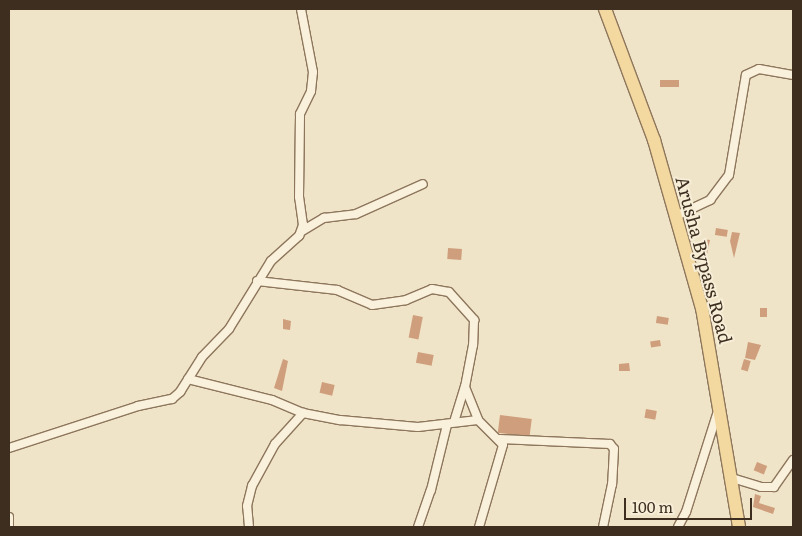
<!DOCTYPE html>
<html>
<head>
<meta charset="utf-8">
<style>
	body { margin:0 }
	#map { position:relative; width:802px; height:536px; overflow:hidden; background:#f0e4c8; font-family:Literata,serif }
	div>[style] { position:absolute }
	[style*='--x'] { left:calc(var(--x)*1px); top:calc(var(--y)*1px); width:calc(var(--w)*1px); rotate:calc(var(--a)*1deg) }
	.building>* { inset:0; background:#cf9f7d; transform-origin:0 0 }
	.roads { filter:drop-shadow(1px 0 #8d765c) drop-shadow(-1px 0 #8d765c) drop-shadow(0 1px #8d765c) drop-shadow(0 -1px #8d765c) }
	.street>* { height:8px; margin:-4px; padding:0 4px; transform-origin:4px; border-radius:4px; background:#faf1dc }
	.primary>* { height:12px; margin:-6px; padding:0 6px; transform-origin:6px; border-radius:6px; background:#f3d9a0 }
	span { translate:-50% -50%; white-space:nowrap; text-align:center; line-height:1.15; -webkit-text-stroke:4px #f7eed8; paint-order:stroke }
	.street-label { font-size:18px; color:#3d2e20 }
	.frame { position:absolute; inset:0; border:10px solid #3d2e20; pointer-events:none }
	.scale { position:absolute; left:624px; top:498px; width:128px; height:22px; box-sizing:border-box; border:2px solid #3d2e20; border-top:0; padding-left:6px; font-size:15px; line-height:18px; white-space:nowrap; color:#3d2e20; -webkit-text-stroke:4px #f7eed8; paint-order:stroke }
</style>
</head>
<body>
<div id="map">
	<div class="building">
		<div style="left:679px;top:80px;width:7px;height:19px;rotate:90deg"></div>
		<div style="left:716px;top:228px;width:12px;height:7px;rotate:9deg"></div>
		<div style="clip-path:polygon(732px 232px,740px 233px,734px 258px,730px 241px)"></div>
		<div style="clip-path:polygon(703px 239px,710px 240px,707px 254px,701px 253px)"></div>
		<div style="left:448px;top:248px;width:14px;height:11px;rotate:4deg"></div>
		<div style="left:760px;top:308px;width:7px;height:9px"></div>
		<div style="left:413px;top:315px;width:10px;height:23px;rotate:11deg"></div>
		<div style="left:657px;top:316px;width:12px;height:7px;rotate:9deg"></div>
		<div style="clip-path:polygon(283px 319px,291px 321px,290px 330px,283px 329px)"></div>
		<div style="left:660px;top:340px;width:6px;height:10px;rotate:81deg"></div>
		<div style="clip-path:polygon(748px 342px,761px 345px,755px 360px,745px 358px)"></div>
		<div style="left:418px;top:352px;width:16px;height:11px;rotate:11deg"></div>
		<div style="clip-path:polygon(283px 359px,288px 361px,282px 391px,274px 388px)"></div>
		<div style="left:744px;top:359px;width:7px;height:11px;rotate:16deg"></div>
		<div style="clip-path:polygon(629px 363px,630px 371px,619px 371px,619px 364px)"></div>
		<div style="left:322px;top:382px;width:13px;height:11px;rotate:13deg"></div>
		<div style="left:646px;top:409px;width:11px;height:9px;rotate:10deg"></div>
		<div style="left:500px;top:415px;width:32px;height:18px;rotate:7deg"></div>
		<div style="left:757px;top:462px;width:11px;height:9px;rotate:22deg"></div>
		<div style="clip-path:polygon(755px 494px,761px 496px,759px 503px,775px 508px,773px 514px,753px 507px)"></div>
	</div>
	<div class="roads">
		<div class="street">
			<div style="--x:676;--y:216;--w:38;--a:-25"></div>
			<div style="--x:710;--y:200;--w:31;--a:-53"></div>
			<div style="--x:729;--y:175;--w:101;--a:-80.4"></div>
			<div style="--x:746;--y:75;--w:14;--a:-25"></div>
			<div style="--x:759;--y:69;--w:35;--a:10"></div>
			<div style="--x:302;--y:231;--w:26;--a:-31"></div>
			<div style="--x:324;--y:218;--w:32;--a:-7"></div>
			<div style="--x:356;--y:214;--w:73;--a:-24.1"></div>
			<div style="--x:257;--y:281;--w:81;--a:6.4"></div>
			<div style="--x:337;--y:290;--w:38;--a:23"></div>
			<div style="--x:372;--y:305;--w:34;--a:-8"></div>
			<div style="--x:406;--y:300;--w:28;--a:-23"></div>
			<div style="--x:432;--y:289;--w:17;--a:10"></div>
			<div style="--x:449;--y:292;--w:38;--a:48"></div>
			<div style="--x:474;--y:320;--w:25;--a:92"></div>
			<div style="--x:473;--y:345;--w:43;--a:100.8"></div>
			<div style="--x:465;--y:387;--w:35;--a:68"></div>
			<div style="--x:188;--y:379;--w:87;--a:14"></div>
			<div style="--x:272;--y:400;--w:34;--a:23"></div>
			<div style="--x:303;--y:413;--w:38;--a:11"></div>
			<div style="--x:340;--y:420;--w:78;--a:5.1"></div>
			<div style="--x:418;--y:427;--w:60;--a:-6.7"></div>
			<div style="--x:478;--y:420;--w:35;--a:45"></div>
			<div style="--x:503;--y:445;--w:85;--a:106.3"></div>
			<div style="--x:454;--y:422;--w:37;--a:-73"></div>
			<div style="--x:500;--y:439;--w:110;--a:2.6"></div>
			<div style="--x:610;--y:444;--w:6;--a:51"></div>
			<div style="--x:614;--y:449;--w:35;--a:93"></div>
			<div style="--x:612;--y:484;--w:44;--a:101.8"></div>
			<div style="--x:9;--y:448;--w:136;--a:-18"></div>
			<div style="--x:138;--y:406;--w:35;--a:-12"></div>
			<div style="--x:172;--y:399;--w:11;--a:-41"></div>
			<div style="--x:180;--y:392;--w:41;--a:-57.8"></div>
			<div style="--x:202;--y:357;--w:39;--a:-46"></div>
			<div style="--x:229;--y:329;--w:80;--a:-58.3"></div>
			<div style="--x:271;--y:261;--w:38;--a:-42"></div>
			<div style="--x:299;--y:236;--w:12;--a:-70"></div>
			<div style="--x:303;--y:225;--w:28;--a:-98"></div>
			<div style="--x:299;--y:197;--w:83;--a:-89.3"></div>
			<div style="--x:300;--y:114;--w:25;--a:-64"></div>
			<div style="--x:311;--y:91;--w:19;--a:-84"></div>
			<div style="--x:313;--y:72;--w:64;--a:-100.8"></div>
			<div style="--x:732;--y:478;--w:30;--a:17"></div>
			<div style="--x:761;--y:487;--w:13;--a:0"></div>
			<div style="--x:774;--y:487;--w:33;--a:-55"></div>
			<div style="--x:9;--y:517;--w:10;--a:90"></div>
			<div style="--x:249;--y:527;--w:21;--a:-95"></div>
			<div style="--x:247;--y:506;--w:21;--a:-76"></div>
			<div style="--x:252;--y:486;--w:48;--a:-61.3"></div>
			<div style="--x:275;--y:444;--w:42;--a:-47.9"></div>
			<div style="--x:418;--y:527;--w:39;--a:-71"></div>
			<div style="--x:431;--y:490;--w:67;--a:-76.2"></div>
			<div style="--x:678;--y:527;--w:17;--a:-62"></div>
			<div style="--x:686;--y:512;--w:103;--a:-72.4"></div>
		</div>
		<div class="primary">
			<div style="--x:605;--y:9;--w:140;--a:69.5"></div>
			<div style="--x:654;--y:140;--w:175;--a:74.1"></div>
			<div style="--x:702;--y:308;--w:222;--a:80.4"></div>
		</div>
	</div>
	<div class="street-label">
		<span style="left:704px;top:260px;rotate:75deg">Arusha Bypass Road</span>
	</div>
	<div class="frame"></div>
	<div class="scale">100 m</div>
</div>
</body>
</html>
